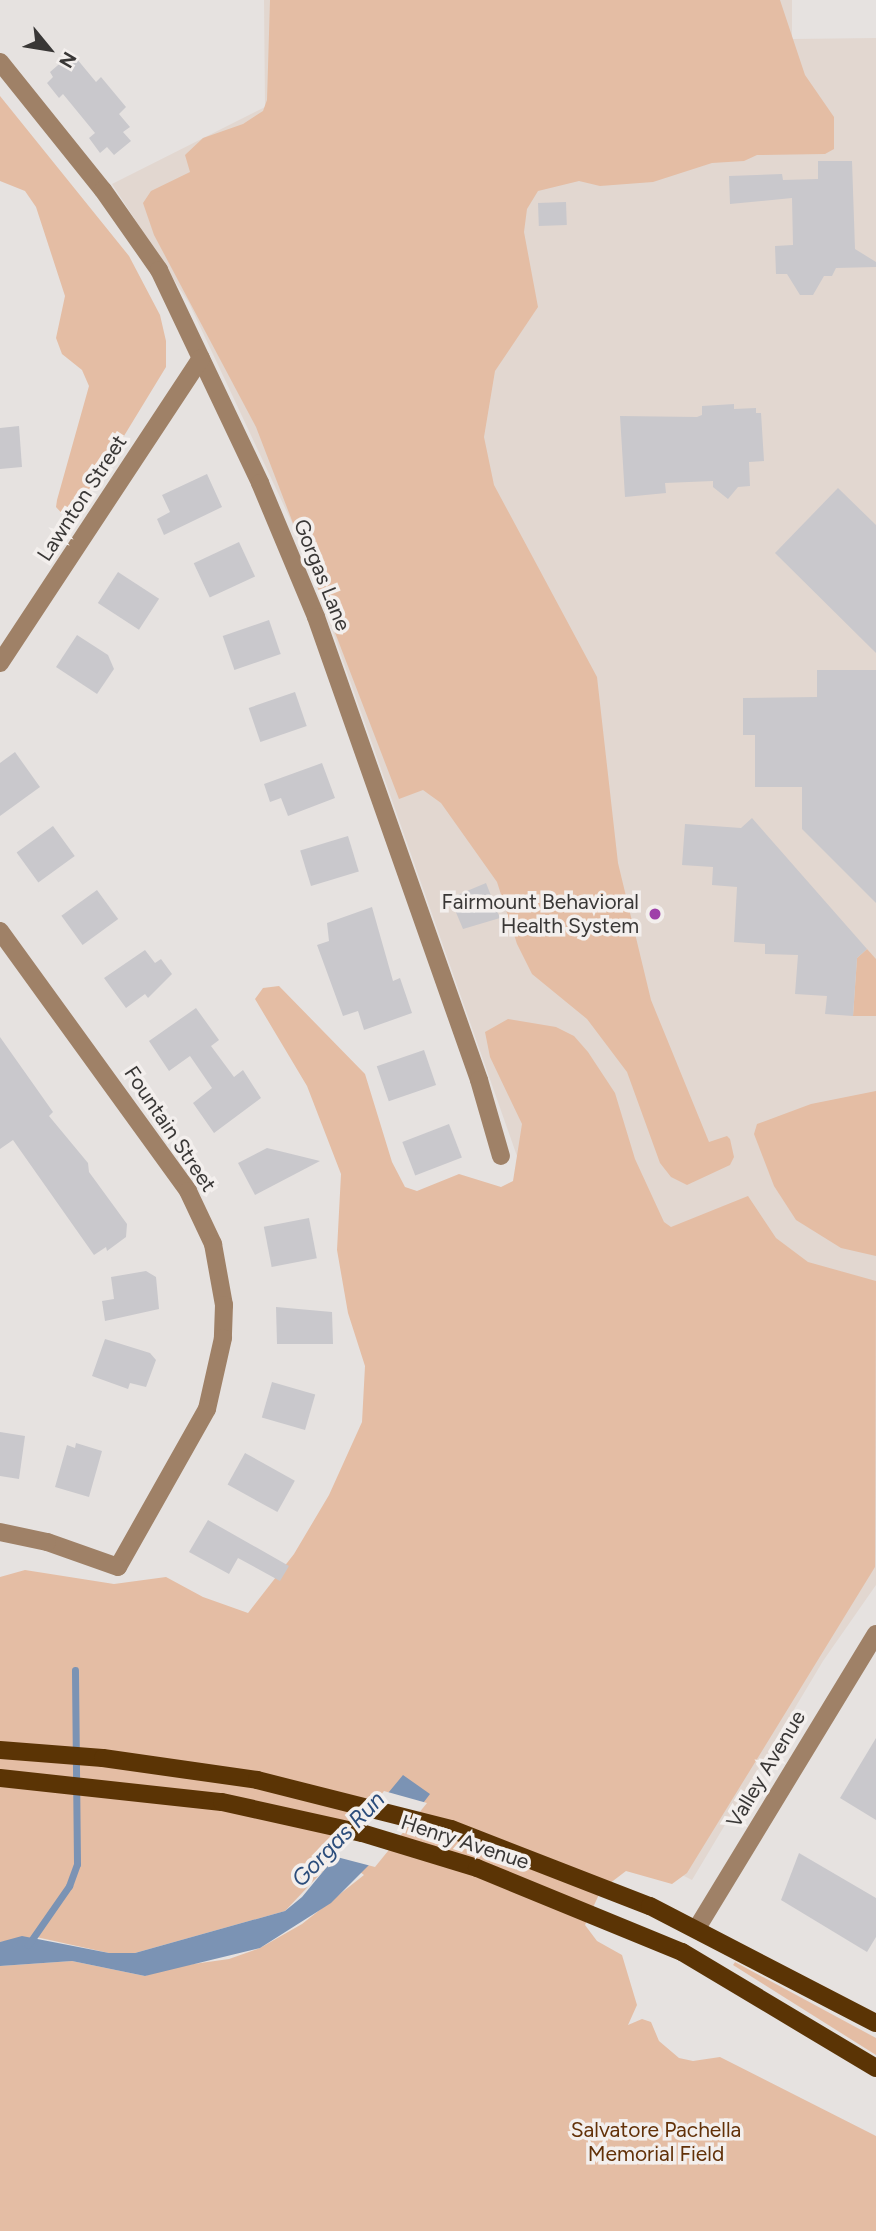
<!DOCTYPE html>
<html>
<head>
<meta charset="utf-8">
<style>
	body { margin:0 }
	#map { position:relative; width:876px; height:2231px; overflow:hidden; background:#e6e2e0; font-family:Figtree,sans-serif }
	div>[style] { position:absolute }
	[style*='--x'] { left:calc(var(--x)*1px); top:calc(var(--y)*1px); width:calc(var(--w)*1px); rotate:calc(var(--a)*1deg) }
	.built>* { inset:0; background:#e2d7d0 }
	.green>* { inset:0; background:#e4bda4 }
	.water>* { inset:0; background:#7b93b4 }
	.pier>* { inset:0; background:#e6e2e0 }
	.stream>* { height:7px; margin:-3.5px; padding:0 3.5px; transform-origin:3.5px; border-radius:3.5px; background:#7b93b4 }
	.building>* { inset:0; background:#c9c8cc; transform-origin:0 0 }
	.minor>* { height:18px; margin:-9px; padding:0 9px; transform-origin:9px; border-radius:9px; background:#9f8167 }
	.major>* { height:18px; margin:-9px; padding:0 9px; transform-origin:9px; border-radius:9px; background:#5b3405 }
	.dots>* { width:19px; height:19px; translate:-50% -50%; box-sizing:border-box; border:4px solid #f3efed; border-radius:50% }
	span { translate:-50% -50%; white-space:nowrap; text-align:center; line-height:1.15; -webkit-text-stroke:7px #f3efed; paint-order:stroke }
	.street-label { font-size:21px; color:#393736 }
	.poi-label { font-size:21px; color:#393736 }
	.right { translate:-100% -50%; text-align:right }
	.park-label { font-size:21px; color:#623108 }
	.water-label { font-size:23px; color:#2c4d7b; font-style:italic }
	.north { position:absolute; left:14px; top:14px; width:70px; height:70px; -webkit-text-stroke:5px #f3efed; paint-order:stroke; rotate:120deg; font-size:19px; font-weight:700; line-height:28px; text-align:center; color:#393736 }
	.north::after { content:''; display:block; margin:auto; width:24px; height:32px; background:#393736; clip-path:polygon(50% 0,100% 100%,50% 72%,0 100%) }
</style>
</head>
<body>
<div id="map">
	<div class="built">
		<div style="clip-path:polygon(264px 0,792px 0,792px 39px,876px 38px,876px 1585px,823px 1661px,692px 1880px,670px 1869px,528px 1156px,518px 1159px,302px 544px,189px 303px,112px 184px,265px 107px)"></div>
	</div>
	<div class="green">
		<div style="clip-path:polygon(270px 0,780px 0,805px 75px,834px 117px,834px 149px,825px 154px,757px 155px,744px 161px,712px 163px,653px 182px,600px 186px,579px 181px,538px 191px,527px 209px,524px 232px,538px 307px,495px 371px,484px 437px,494px 485px,597px 677px,618px 863px,651px 1000px,709px 1142px,727px 1136px,730px 1139px,734px 1157px,730px 1165px,687px 1185px,671px 1177px,660px 1163px,627px 1072px,587px 1019px,532px 974px,517px 944px,497px 882px,441px 803px,423px 790px,399px 799px,256px 427px,154px 235px,143px 203px,151px 191px,190px 172px,185px 155px,203px 138px,243px 124px,263px 111px,267px 100px)"></div>
		<div style="clip-path:polygon(0 96px,129px 256px,160px 315px,166px 341px,166px 367px,77px 513px,68px 520px,56px 507px,57px 500px,89px 386px,82px 370px,62px 354px,56px 338px,65px 296px,36px 207px,25px 191px,0 181px)"></div>
		<div style="clip-path:polygon(867px 949px,876px 959px,876px 1016px,853px 1016px,857px 958px)"></div>
		<div style="clip-path:polygon(279px 986px,365px 1074px,392px 1162px,405px 1187px,417px 1191px,459px 1174px,501px 1187px,513px 1181px,522px 1124px,490px 1057px,485px 1032px,508px 1019px,556px 1027px,574px 1036px,588px 1052px,615px 1093px,635px 1159px,664px 1222px,671px 1227px,748px 1196px,776px 1238px,808px 1262px,876px 1281px,875px 1567px,687px 1873px,672px 1884px,626px 1871px,601px 1890px,585px 1925px,597px 1941px,622px 1955px,637px 2005px,628px 2025px,642px 2019px,651px 2022px,659px 2041px,679px 2058px,693px 2061px,720px 2057px,876px 2136px,876px 2231px,0 2231px,0 1966px,72px 1961px,145px 1976px,165px 1968px,229px 1959px,260px 1948px,302px 1924px,364px 1875px,338px 1855px,285px 1911px,135px 1953px,109px 1953px,36px 1937px,0 1942px,0 1577px,25px 1570px,114px 1584px,166px 1577px,203px 1597px,248px 1613px,294px 1554px,329px 1495px,362px 1422px,365px 1366px,348px 1313px,337px 1250px,341px 1174px,307px 1086px,255px 999px,263px 988px)"></div>
		<div style="clip-path:polygon(876px 1091px,876px 1256px,841px 1248px,796px 1220px,774px 1186px,754px 1134px,757px 1124px,811px 1104px)"></div>
		<div style="clip-path:polygon(735px 1962px,876px 2038px,876px 2055px,733px 1965px)"></div>
	</div>
	<div class="water">
		<div style="clip-path:polygon(403px 1775px,430px 1794px,399px 1835px,331px 1903px,260px 1948px,145px 1976px,72px 1961px,0 1966px,0 1942px,22px 1936px,109px 1953px,135px 1953px,285px 1911px,302px 1897px)"></div>
	</div>
	<div class="pier">
		<div style="clip-path:polygon(384px 1791px,427px 1803px,375px 1867px,333px 1856px)"></div>
	</div>
	<div class="stream">
		<div style="--x:28;--y:1945;--w:72;--a:-55.2"></div>
		<div style="--x:69;--y:1886;--w:23;--a:-70"></div>
		<div style="--x:77;--y:1864;--w:194;--a:-90.6"></div>
	</div>
	<div class="building">
		<div style="clip-path:polygon(72px 53px,96px 82px,101px 77px,126px 107px,119px 114px,130px 127px,123px 132px,131px 141px,114px 155px,107px 147px,100px 153px,89px 138px,95px 133px,63px 94px,59px 98px,47px 83px,53px 77px,50px 72px)"></div>
		<div style="clip-path:polygon(818px 161px,852px 161px,855px 249px,876px 262px,876px 267px,836px 268px,832px 276px,824px 276px,813px 295px,800px 295px,787px 274px,776px 274px,775px 246px,793px 245px,792px 198px,730px 204px,729px 176px,782px 174px,783px 180px,818px 179px)"></div>
		<div style="left:566px;top:202px;width:23px;height:28px;rotate:88deg"></div>
		<div style="clip-path:polygon(734px 404px,734px 409px,756px 408px,756px 413px,761px 413px,764px 461px,749px 462px,750px 486px,738px 487px,728px 499px,713px 487px,713px 481px,665px 483px,666px 493px,625px 497px,620px 416px,697px 417px,702px 415px,702px 406px)"></div>
		<div style="clip-path:polygon(19px 426px,22px 467px,0 469px,0 428px)"></div>
		<div style="clip-path:polygon(207px 474px,222px 507px,164px 535px,157px 519px,170px 512px,162px 495px)"></div>
		<div style="clip-path:polygon(838px 488px,876px 525px,876px 653px,775px 553px)"></div>
		<div style="left:239px;top:542px;width:38px;height:50px;rotate:65deg"></div>
		<div style="left:118px;top:572px;width:49px;height:37px;rotate:33deg"></div>
		<div style="left:269px;top:620px;width:36px;height:49px;rotate:71deg"></div>
		<div style="clip-path:polygon(77px 635px,108px 655px,114px 669px,97px 694px,56px 667px)"></div>
		<div style="clip-path:polygon(817px 670px,876px 670px,876px 903px,802px 829px,802px 787px,755px 787px,755px 735px,743px 735px,743px 698px,817px 697px)"></div>
		<div style="left:295px;top:692px;width:36px;height:49px;rotate:71deg"></div>
		<div style="clip-path:polygon(15px 752px,40px 787px,0 816px,0 763px)"></div>
		<div style="clip-path:polygon(322px 763px,335px 798px,288px 816px,281px 798px,270px 802px,264px 784px)"></div>
		<div style="clip-path:polygon(752px 818px,867px 949px,857px 958px,853px 1016px,825px 1014px,827px 996px,795px 994px,798px 955px,765px 954px,765px 944px,734px 942px,737px 887px,712px 885px,713px 867px,682px 865px,685px 824px,741px 828px)"></div>
		<div style="left:53px;top:826px;width:37px;height:45px;rotate:54deg"></div>
		<div style="left:348px;top:836px;width:37px;height:50px;rotate:73deg"></div>
		<div style="clip-path:polygon(486px 883px,500px 918px,463px 929px,452px 903px,457px 901px,455px 896px)"></div>
		<div style="left:97px;top:890px;width:36px;height:44px;rotate:54deg"></div>
		<div style="clip-path:polygon(372px 907px,393px 981px,400px 978px,412px 1013px,364px 1030px,358px 1011px,343px 1016px,317px 945px,329px 941px,327px 923px)"></div>
		<div style="clip-path:polygon(145px 950px,155px 963px,161px 959px,172px 974px,148px 998px,145px 994px,126px 1008px,104px 978px)"></div>
		<div style="clip-path:polygon(196px 1008px,219px 1040px,211px 1046px,234px 1077px,243px 1070px,261px 1098px,214px 1133px,193px 1103px,212px 1088px,190px 1056px,169px 1071px,149px 1041px)"></div>
		<div style="clip-path:polygon(0 1037px,53px 1112px,49px 1116px,88px 1163px,89px 1172px,127px 1224px,126px 1237px,107px 1251px,106px 1247px,94px 1255px,13px 1140px,0 1149px)"></div>
		<div style="left:424px;top:1050px;width:37px;height:50px;rotate:71deg"></div>
		<div style="left:449px;top:1124px;width:36px;height:50px;rotate:69deg"></div>
		<div style="clip-path:polygon(267px 1148px,320px 1161px,255px 1195px,238px 1163px)"></div>
		<div style="left:309px;top:1218px;width:41px;height:46px;rotate:79deg"></div>
		<div style="clip-path:polygon(146px 1271px,156px 1277px,159px 1309px,105px 1321px,102px 1301px,114px 1299px,111px 1277px)"></div>
		<div style="clip-path:polygon(276px 1307px,332px 1312px,333px 1344px,277px 1344px)"></div>
		<div style="clip-path:polygon(105px 1339px,150px 1353px,156px 1360px,146px 1387px,130px 1383px,128px 1389px,92px 1376px)"></div>
		<div style="left:272px;top:1382px;width:45px;height:37px;rotate:16deg"></div>
		<div style="clip-path:polygon(0 1432px,25px 1436px,19px 1479px,0 1476px)"></div>
		<div style="clip-path:polygon(76px 1443px,102px 1451px,89px 1497px,55px 1487px,67px 1445px,75px 1448px)"></div>
		<div style="left:245px;top:1453px;width:57px;height:36px;rotate:29deg"></div>
		<div style="clip-path:polygon(208px 1520px,289px 1566px,280px 1581px,238px 1558px,229px 1574px,189px 1552px)"></div>
		<div style="clip-path:polygon(876px 1738px,876px 1820px,840px 1798px)"></div>
		<div style="clip-path:polygon(799px 1853px,876px 1898px,876px 1937px,867px 1952px,781px 1900px)"></div>
	</div>
	<div class="minor">
		<div style="--x:0;--y:62;--w:164;--a:51.2"></div>
		<div style="--x:103;--y:190;--w:98;--a:55"></div>
		<div style="--x:159;--y:270;--w:236;--a:64.6"></div>
		<div style="--x:260;--y:483;--w:145;--a:67.3"></div>
		<div style="--x:316;--y:617;--w:491;--a:70.6"></div>
		<div style="--x:479;--y:1080;--w:79;--a:73.9"></div>
		<div style="--x:0;--y:663;--w:365;--a:-56.6"></div>
		<div style="--x:0;--y:931;--w:321;--a:54.1"></div>
		<div style="--x:188;--y:1191;--w:59;--a:64.7"></div>
		<div style="--x:213;--y:1244;--w:62;--a:79.8"></div>
		<div style="--x:224;--y:1305;--w:33;--a:92"></div>
		<div style="--x:223;--y:1338;--w:73;--a:102.7"></div>
		<div style="--x:207;--y:1409;--w:181;--a:119.4"></div>
		<div style="--x:118;--y:1567;--w:75;--a:-160.6"></div>
		<div style="--x:47;--y:1542;--w:48;--a:-168"></div>
		<div style="--x:697;--y:1928;--w:344;--a:-58.7"></div>
	</div>
	<div class="major">
		<div style="--x:0;--y:1750;--w:103;--a:4.4"></div>
		<div style="--x:103;--y:1758;--w:156;--a:8.1"></div>
		<div style="--x:257;--y:1780;--w:200;--a:14.2"></div>
		<div style="--x:451;--y:1829;--w:213;--a:21.2"></div>
		<div style="--x:650;--y:1906;--w:254;--a:27.4"></div>
		<div style="--x:0;--y:1778;--w:223;--a:6.2"></div>
		<div style="--x:222;--y:1802;--w:143;--a:12.5"></div>
		<div style="--x:362;--y:1833;--w:120;--a:16.9"></div>
		<div style="--x:477;--y:1868;--w:222;--a:22.3"></div>
		<div style="--x:682;--y:1952;--w:226;--a:30.9"></div>
	</div>
	<div class="dots">
		<div style="left:655px;top:914px;background:#9f40a9"></div>
	</div>
	<div class="street-label">
		<span style="left:82px;top:498px;rotate:-57deg">Lawnton Street</span>
		<span style="left:322px;top:575px;rotate:68deg">Gorgas Lane</span>
		<span style="left:170px;top:1129px;rotate:56deg">Fountain Street</span>
		<span style="left:766px;top:1769px;rotate:-59deg">Valley Avenue</span>
		<span style="left:465px;top:1842px;rotate:18deg">Henry Avenue</span>
	</div>
	<div class="poi-label">
		<span class="right" style="left:639px;top:914px">Fairmount Behavioral<br>Health System</span>
	</div>
	<div class="park-label">
		<span style="left:656px;top:2142px">Salvatore Pachella<br>Memorial Field</span>
	</div>
	<div class="water-label">
		<span style="left:338px;top:1839px;rotate:-46deg">Gorgas Run</span>
	</div>
	<div class="north">N</div>
</div>
</body>
</html>
